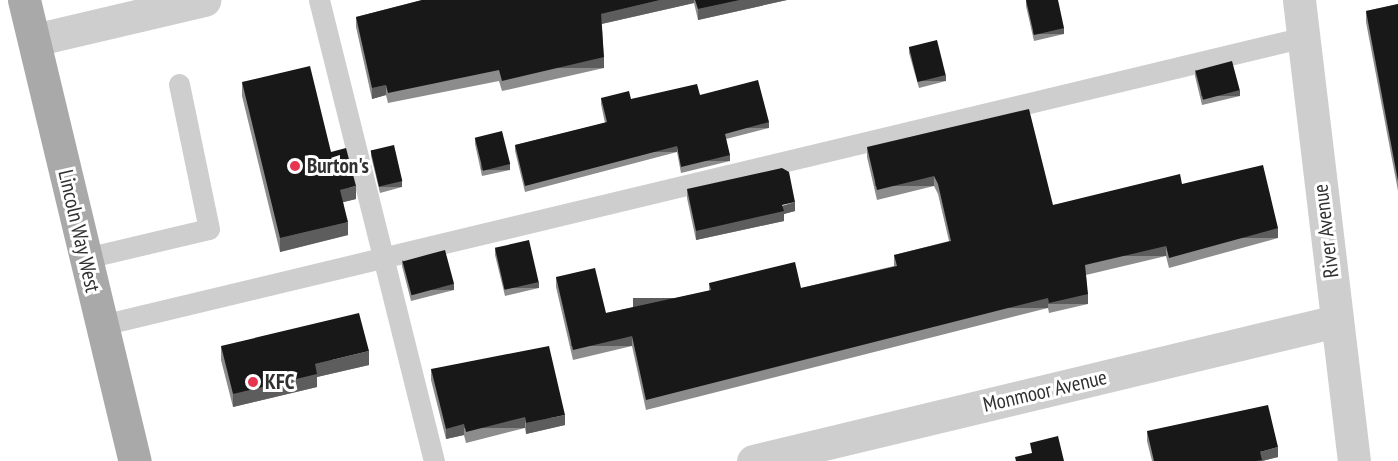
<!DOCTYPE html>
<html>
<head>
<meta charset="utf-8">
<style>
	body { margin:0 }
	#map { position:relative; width:1398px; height:461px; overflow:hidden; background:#fff; font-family:"PT Sans Narrow",sans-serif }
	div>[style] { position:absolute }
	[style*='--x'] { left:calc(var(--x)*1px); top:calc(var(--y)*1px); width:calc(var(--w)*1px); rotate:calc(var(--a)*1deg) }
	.lane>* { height:21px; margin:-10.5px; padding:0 10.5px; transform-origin:10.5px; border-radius:10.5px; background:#cecece }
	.street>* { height:33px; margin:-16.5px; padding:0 16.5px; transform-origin:16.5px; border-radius:16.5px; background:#cecece }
	.primary>* { height:33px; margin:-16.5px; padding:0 16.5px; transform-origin:16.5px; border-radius:16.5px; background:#a9a9a9 }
	.wall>* { inset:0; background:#8c8c8c }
	.shaded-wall>* { inset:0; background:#5d5d5d; transform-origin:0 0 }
	.building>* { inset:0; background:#181818; transform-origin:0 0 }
	.dots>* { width:16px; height:16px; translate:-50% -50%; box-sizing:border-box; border:3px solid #fff; border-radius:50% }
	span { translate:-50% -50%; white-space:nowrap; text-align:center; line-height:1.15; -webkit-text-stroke:6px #fff; paint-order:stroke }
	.poi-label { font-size:21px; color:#313131; font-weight:700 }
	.left { translate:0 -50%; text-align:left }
	.street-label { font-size:21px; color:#313131 }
</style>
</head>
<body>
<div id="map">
	<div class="lane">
		<div style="--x:319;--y:0;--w:475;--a:76"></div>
		<div style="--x:86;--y:258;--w:126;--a:-13.3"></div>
		<div style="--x:209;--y:229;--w:148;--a:-101.7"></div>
		<div style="--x:102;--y:325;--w:1236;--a:-13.47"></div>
	</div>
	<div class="street">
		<div style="--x:1299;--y:0;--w:464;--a:83.2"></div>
		<div style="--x:34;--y:40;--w:175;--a:-13.2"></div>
		<div style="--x:753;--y:461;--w:600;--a:-13.5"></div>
	</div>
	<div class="primary">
		<div style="--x:24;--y:0;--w:474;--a:76.5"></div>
	</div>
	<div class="wall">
		<div style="clip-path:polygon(422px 0,787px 0,698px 20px,694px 3px,602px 24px,604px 68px,502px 91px,499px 81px,388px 103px,386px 95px,372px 99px,356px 27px,356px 17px)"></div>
		<div style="clip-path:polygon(1026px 0,1064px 34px,1034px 41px,1026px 6px)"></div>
		<div style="clip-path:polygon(1398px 4px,1398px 191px,1366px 22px,1366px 11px)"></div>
		<div style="clip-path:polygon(909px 47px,946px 81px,919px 88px,909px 53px)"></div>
		<div style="clip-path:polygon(1195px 70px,1240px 96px,1202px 105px,1195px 76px)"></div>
		<div style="clip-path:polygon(242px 82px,331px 152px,356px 199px,343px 202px,348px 235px,280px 252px,242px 96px)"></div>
		<div style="clip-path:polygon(700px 95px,769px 128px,726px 139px,730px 161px,681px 173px,677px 152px,525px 192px,515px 151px,515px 145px,605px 123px,601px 104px,601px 98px,631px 99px)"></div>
		<div style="clip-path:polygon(475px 138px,510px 170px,482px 176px,475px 144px)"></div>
		<div style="clip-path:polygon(867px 147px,1053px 205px,1182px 184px,1278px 238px,1169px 268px,1166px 256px,1086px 275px,1088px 304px,1049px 313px,1048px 308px,646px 410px,632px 346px,573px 360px,556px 287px,556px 277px,606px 313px,709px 291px,709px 283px,801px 288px,894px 266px,894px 255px,949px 241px,938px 194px,934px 186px,877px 200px,867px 157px)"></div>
		<div style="clip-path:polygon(371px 150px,402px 187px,380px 193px,371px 156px)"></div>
		<div style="clip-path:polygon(687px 189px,795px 211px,784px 214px,784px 221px,696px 240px,687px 198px)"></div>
		<div style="clip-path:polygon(495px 249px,539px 288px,505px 296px,495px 255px)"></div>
		<div style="clip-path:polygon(402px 260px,454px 290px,411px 301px,402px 266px)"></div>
		<div style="clip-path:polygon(221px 346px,369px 365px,317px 377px,317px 387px,233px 407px,221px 360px)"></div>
		<div style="clip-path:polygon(431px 369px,565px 425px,526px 434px,525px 428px,466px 443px,464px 435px,446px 439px,431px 380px)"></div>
		<div style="clip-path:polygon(1147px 431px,1278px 457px,1262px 461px,1152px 461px,1147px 441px)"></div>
	</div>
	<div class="shaded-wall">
		<div style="clip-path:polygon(660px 0,694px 0,694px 3px,601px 24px,601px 14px)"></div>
		<div style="clip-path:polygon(740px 0,787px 0,698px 20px,698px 9px)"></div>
		<div style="left:1064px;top:28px;width:6px;height:31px;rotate:90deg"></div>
		<div style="left:604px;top:57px;width:11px;height:105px;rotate:90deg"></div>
		<div style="left:946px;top:75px;width:6px;height:28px;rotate:90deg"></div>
		<div style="clip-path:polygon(386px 85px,386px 95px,372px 99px,372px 88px)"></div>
		<div style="left:1240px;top:90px;width:6px;height:39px;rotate:90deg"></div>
		<div style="left:769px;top:122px;width:6px;height:46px;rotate:90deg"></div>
		<div style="left:677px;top:146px;width:6px;height:157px;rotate:90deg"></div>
		<div style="left:730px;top:155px;width:6px;height:50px;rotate:90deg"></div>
		<div style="left:510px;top:164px;width:6px;height:29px;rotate:90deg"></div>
		<div style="left:934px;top:176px;width:10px;height:59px;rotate:90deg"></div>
		<div style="left:402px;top:181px;width:6px;height:23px;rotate:90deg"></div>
		<div style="clip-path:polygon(356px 186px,356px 199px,340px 203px,340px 190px)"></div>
		<div style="clip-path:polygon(795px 202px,795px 211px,784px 214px,784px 221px,696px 240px,696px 231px)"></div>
		<div style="clip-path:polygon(348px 222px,348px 235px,280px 252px,280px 238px)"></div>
		<div style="left:1278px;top:228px;width:10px;height:113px;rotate:90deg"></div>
		<div style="left:1166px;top:246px;width:10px;height:83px;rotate:90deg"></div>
		<div style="left:539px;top:282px;width:6px;height:35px;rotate:90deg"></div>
		<div style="left:454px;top:284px;width:6px;height:44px;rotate:90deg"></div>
		<div style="left:1088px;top:294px;width:10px;height:40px;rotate:90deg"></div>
		<div style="left:1048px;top:298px;width:10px;height:415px;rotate:90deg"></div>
		<div style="left:632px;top:336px;width:10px;height:61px;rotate:90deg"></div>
		<div style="clip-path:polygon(369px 351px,369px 365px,317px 377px,317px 387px,233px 407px,233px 394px,315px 364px)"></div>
		<div style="clip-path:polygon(565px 415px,565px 425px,526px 434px,526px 423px)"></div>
		<div style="left:525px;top:417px;width:11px;height:61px;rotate:90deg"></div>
		<div style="clip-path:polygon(464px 424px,464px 435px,446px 439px,446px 429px)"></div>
		<div style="clip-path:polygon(1278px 447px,1278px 457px,1262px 461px,1256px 461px,1260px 452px)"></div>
	</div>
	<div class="building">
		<div style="clip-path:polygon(422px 0,660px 0,601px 14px,604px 57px,502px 81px,499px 70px,388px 93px,386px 85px,372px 88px,356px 17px)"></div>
		<div style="clip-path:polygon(695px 0,740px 0,698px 9px)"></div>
		<div style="clip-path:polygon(1026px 0,1058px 0,1064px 28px,1034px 35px)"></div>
		<div style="clip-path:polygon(1398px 4px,1398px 181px,1366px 11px)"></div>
		<div style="left:937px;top:40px;width:36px;height:29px;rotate:76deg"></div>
		<div style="left:1232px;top:61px;width:30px;height:38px;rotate:75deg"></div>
		<div style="clip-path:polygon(310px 66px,331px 152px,346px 148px,356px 186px,340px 190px,348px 222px,280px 238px,242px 82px)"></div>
		<div style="clip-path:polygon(758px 80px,769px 122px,725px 134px,730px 155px,681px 167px,677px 146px,525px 186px,515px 145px,607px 122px,601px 98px,629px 91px,631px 99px,697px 84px,700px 95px)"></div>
		<div style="clip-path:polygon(1029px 109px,1053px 205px,1180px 174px,1182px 184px,1263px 165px,1278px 228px,1169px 258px,1166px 246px,1085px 265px,1088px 294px,1049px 303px,1048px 298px,646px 400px,632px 336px,573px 350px,556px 277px,595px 268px,606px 313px,711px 290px,709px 283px,795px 262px,801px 288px,897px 266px,894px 255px,951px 241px,938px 184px,934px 176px,877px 190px,867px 147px)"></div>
		<div style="left:502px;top:131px;width:34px;height:28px;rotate:76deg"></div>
		<div style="left:394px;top:145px;width:37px;height:24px;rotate:77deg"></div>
		<div style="clip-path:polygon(782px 168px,789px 172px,795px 202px,782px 205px,784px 211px,696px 231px,687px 189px)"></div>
		<div style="left:529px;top:240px;width:43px;height:35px;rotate:77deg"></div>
		<div style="left:445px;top:250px;width:35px;height:44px;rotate:75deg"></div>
		<div style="clip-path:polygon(359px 313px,369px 351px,315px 364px,317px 374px,233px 394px,221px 346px)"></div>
		<div style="clip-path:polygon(549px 346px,565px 415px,526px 423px,525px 417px,466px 432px,464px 424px,446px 429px,431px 369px)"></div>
		<div style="clip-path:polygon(1268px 405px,1278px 447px,1260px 452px,1262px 460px,1256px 461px,1154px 461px,1147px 431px)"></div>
		<div style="clip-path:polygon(1058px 436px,1064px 461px,1016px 461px,1015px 457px,1032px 453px,1030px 443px)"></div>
	</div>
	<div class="dots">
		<div style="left:295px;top:166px;background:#e6354f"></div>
		<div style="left:253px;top:382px;background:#e6354f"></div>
	</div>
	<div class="poi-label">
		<span class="left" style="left:307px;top:166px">Burton's</span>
		<span class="left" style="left:265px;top:382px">KFC</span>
	</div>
	<div class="street-label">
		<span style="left:79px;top:231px;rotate:77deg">Lincoln Way West</span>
		<span style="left:1326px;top:231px;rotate:-97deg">River Avenue</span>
		<span style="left:1045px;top:391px;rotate:-13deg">Monmoor Avenue</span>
	</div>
</div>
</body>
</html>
